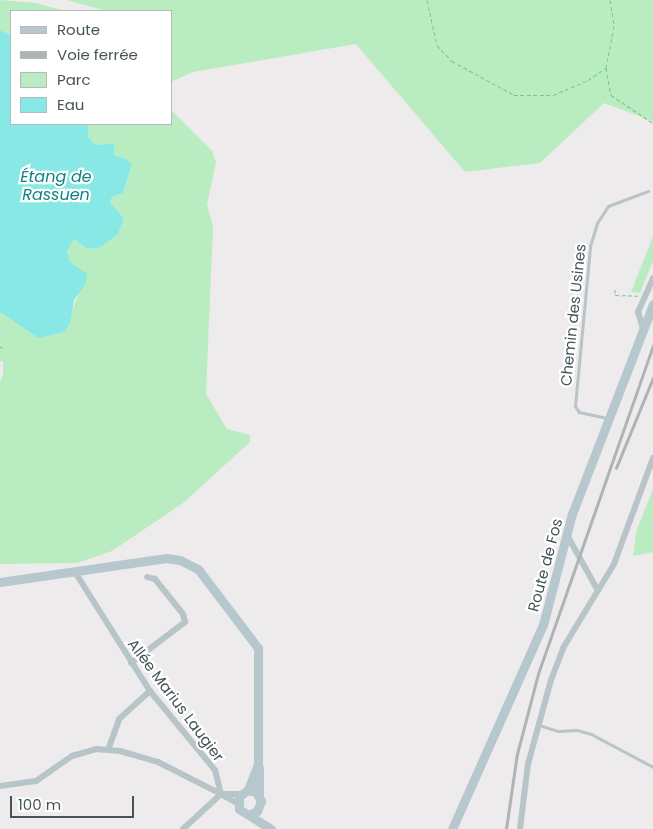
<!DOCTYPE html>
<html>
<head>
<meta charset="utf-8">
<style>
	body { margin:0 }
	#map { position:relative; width:653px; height:829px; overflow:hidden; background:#eeebec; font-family:Poppins,sans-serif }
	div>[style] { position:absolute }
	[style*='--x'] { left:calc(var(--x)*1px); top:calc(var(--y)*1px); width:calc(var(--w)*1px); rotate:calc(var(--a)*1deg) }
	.green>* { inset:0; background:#baecc1 }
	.water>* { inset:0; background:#88e8e5 }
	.path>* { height:1px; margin-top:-0.5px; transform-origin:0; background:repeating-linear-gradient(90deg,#73c88a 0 4px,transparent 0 6.5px) }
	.lane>* { height:3px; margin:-1.5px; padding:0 1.5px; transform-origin:1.5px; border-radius:1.5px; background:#b7c4c8 }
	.street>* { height:6px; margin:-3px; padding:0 3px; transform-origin:3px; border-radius:3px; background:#b7c4c8 }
	.secondary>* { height:9px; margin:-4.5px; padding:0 4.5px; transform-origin:4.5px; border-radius:4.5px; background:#b7c7ce }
	.rail>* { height:2.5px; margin:-1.25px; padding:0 1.25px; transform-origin:1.25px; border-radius:1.25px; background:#aeb3b6 }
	span { translate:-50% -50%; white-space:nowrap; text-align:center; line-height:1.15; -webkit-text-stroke:4.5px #fff; paint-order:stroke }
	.street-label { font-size:15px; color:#455458 }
	.water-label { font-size:16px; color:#11837f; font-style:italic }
	.legend { position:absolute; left:10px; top:10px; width:162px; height:115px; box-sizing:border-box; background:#fff; border:1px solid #b5bbbc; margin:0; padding:6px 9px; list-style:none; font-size:15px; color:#455458 }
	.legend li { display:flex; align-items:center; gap:10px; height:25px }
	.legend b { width:25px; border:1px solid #b5bbbc }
	.scale { position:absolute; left:10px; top:796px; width:124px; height:22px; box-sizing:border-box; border:2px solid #455458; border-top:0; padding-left:6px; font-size:15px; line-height:18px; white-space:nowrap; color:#455458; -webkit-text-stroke:4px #fff; paint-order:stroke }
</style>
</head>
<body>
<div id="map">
	<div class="green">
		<div style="clip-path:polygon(0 0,36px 3px,65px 11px,11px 11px,11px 35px,0 30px)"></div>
		<div style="clip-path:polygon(67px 0,653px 0,653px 121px,604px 103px,540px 163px,465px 172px,356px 44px,193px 72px,171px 82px,171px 11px,106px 11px)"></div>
		<div style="clip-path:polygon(171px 110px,212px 151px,216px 162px,207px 205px,213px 226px,206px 394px,227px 429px,250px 435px,250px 442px,183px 503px,112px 551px,77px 563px,0 564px,0 381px,3px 375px,3px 361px,0 361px,0 312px,38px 338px,72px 311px,79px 292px,79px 269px,70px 262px,67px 252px,74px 239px,86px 248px,98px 249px,118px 234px,124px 218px,110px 203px,112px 197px,123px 193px,132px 164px,127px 159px,114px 155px,114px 143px,95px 145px,88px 137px,87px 125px,171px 124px)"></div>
		<div style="clip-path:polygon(653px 236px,653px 261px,640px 293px,631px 292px)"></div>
		<div style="clip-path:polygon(653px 489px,653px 552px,633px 556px,636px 532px)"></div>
	</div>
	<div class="water">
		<div style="clip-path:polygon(0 30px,11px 35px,11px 124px,88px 124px,88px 137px,95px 145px,114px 143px,114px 155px,127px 159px,132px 164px,123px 193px,112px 197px,110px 203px,124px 218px,118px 234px,98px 249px,86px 248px,74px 239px,67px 252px,70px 262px,87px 274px,86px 283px,74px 300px,70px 323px,64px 332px,38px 338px,0 312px)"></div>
	</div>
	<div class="path">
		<div style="--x:427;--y:0;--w:46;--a:77.5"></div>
		<div style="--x:437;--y:45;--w:22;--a:47"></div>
		<div style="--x:452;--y:61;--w:71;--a:28.7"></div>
		<div style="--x:514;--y:95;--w:39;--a:0"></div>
		<div style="--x:553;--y:95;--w:38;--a:-23"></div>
		<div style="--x:588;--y:80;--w:22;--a:-34"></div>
		<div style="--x:610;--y:0;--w:26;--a:81"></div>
		<div style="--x:614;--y:26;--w:43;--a:100.8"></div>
		<div style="--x:606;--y:68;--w:27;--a:80"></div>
		<div style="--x:611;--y:95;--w:50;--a:33.7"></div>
		<div style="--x:615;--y:289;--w:6;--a:90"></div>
		<div style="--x:615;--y:295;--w:23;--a:2"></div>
		<div style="--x:0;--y:346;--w:3;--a:45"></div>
	</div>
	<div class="lane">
		<div style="--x:607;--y:418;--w:29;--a:-168"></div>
		<div style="--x:579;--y:412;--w:7;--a:-124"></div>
		<div style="--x:575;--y:406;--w:161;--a:-84.6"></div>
		<div style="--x:590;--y:246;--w:24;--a:-73"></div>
		<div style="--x:597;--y:223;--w:20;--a:-57"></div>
		<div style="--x:608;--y:206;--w:43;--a:-20.6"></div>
		<div style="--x:539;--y:725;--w:20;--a:18"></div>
		<div style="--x:558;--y:731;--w:19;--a:-3"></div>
		<div style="--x:577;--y:730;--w:15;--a:16"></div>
		<div style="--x:591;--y:734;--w:70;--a:28"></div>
	</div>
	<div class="street">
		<div style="--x:643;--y:329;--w:18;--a:-106"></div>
		<div style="--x:638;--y:312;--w:37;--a:-66"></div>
		<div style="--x:567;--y:535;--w:62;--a:60.9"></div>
		<div style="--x:75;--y:572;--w:141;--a:57.8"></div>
		<div style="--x:150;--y:691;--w:102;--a:50.6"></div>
		<div style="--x:215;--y:770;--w:25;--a:76"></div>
		<div style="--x:131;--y:663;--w:68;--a:-37.2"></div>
		<div style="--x:185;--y:622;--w:8;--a:-104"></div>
		<div style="--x:183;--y:614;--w:45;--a:-128.7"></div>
		<div style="--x:155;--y:579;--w:8;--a:-166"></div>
		<div style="--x:108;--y:750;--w:33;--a:-70"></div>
		<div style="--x:119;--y:719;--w:42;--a:-42.1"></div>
		<div style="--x:0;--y:786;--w:36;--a:-8"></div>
		<div style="--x:36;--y:781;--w:44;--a:-34.8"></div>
		<div style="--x:72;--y:756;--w:25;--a:-16"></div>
		<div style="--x:96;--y:749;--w:24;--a:5"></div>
		<div style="--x:120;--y:751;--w:40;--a:16"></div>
		<div style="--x:158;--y:762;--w:71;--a:26.9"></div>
		<div style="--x:237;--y:803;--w:18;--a:-151"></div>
		<div style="--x:221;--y:794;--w:19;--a:0"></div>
		<div style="--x:183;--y:829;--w:52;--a:-42.6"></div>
		<div style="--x:520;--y:829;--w:65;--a:-83"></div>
		<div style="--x:528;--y:764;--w:87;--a:-74.7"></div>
		<div style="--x:551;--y:680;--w:34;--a:-69"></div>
		<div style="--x:563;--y:648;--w:98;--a:-58.7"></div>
		<div style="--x:614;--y:564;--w:113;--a:-69.8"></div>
	</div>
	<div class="secondary">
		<div style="--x:0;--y:582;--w:168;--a:-8.2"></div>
		<div style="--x:166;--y:558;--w:14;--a:8"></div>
		<div style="--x:180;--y:560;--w:20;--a:27"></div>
		<div style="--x:198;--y:569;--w:99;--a:52.8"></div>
		<div style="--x:258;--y:648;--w:116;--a:90"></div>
		<div style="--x:258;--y:764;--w:28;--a:111"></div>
		<div style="--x:259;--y:795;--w:27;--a:-90"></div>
		<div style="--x:251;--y:814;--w:7;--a:-27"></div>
		<div style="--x:257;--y:811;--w:11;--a:-68"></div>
		<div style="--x:261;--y:801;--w:10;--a:-119"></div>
		<div style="--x:256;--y:792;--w:8;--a:-166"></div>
		<div style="--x:248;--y:790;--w:11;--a:146"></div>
		<div style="--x:239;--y:796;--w:13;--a:90"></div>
		<div style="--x:239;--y:809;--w:38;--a:32"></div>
		<div style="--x:452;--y:829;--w:223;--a:-66"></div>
		<div style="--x:543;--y:625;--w:115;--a:-75.4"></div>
		<div style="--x:572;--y:514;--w:225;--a:-68.9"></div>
	</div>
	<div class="rail">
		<div style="--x:616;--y:468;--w:97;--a:-67.7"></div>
		<div style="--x:506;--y:829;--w:76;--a:-81.7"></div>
		<div style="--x:517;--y:754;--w:83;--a:-75.3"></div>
		<div style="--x:538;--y:674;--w:348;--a:-70.7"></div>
	</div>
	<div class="street-label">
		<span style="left:573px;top:315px;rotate:-84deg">Chemin des Usines</span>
		<span style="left:545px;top:565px;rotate:-75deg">Route de Fos</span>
		<span style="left:176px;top:700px;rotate:53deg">Allée Marius Laugier</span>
	</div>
	<div class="water-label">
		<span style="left:56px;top:186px">Étang de<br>Rassuen</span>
	</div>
	<ul class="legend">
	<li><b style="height:6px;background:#b7c7ce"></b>Route</li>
	<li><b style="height:6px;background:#aeb3b6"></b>Voie ferrée</li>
	<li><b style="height:14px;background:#baecc1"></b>Parc</li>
	<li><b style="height:14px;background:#88e8e5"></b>Eau</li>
	</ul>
	<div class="scale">100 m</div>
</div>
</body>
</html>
